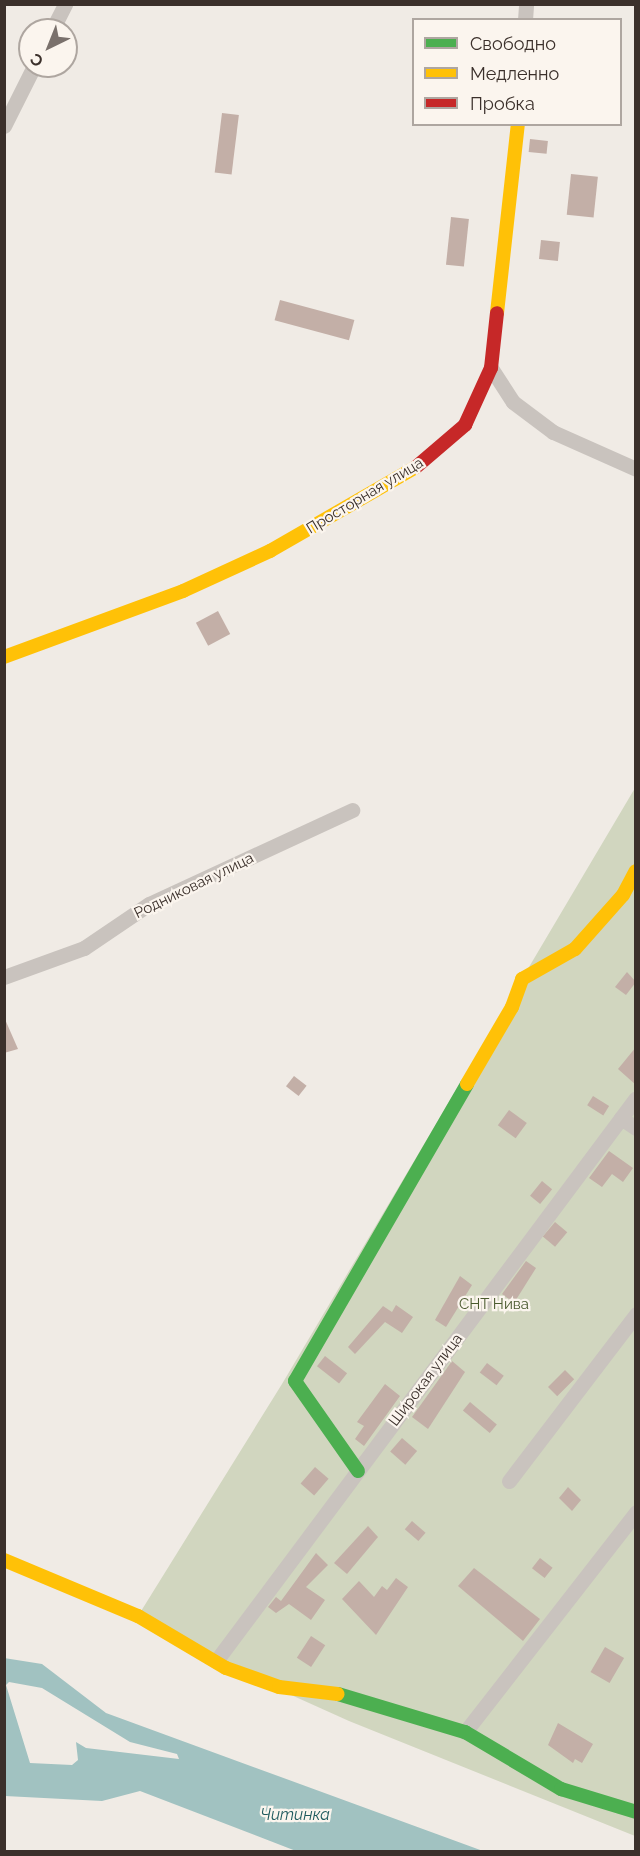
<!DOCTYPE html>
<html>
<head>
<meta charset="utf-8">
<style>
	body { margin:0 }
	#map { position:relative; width:640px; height:1856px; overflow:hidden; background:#f0ebe5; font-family:Raleway,sans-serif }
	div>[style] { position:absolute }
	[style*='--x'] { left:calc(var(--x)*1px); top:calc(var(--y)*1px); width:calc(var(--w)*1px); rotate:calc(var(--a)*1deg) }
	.green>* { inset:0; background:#d1d6bf }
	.water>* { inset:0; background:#a1c2c1 }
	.building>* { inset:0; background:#c3afa7; transform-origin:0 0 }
	.street>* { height:15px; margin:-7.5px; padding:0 7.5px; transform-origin:7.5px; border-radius:7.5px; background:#c9c3be }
	.fast>* { height:14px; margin:-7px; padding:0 7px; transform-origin:7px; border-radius:7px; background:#4caf50 }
	.slow>* { height:14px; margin:-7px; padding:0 7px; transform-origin:7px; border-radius:7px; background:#ffc107 }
	.jam>* { height:14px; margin:-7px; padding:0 7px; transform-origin:7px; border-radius:7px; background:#c62828 }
	span { translate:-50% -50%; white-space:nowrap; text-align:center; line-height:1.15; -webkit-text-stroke:4.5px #fbf5ee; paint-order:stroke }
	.street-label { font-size:15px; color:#3b302b }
	.park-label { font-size:15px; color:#4a5a2e }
	.water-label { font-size:16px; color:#1f5a5e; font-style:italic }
	.frame { position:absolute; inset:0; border:6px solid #3b302b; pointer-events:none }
	.legend { position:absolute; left:412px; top:18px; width:210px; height:108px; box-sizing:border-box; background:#fbf5ee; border:2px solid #aea6a0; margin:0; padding:8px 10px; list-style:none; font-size:18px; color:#3b302b }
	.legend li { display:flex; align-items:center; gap:12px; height:30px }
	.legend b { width:30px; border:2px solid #aea6a0 }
	.north { position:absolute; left:18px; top:18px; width:60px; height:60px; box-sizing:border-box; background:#fbf5ee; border:2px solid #aea6a0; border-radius:50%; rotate:223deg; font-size:16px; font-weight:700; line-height:24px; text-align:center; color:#3b302b }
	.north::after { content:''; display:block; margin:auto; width:21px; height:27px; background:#7a716c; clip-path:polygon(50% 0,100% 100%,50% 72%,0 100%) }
</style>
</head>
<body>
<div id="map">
	<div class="green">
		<div style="clip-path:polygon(635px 788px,635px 1836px,349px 1721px,216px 1661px,138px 1616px,282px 1384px)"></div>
	</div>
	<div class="water">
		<div style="clip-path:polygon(evenodd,4px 1658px,42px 1664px,106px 1713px,483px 1851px,296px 1851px,140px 1791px,102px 1801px,5px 1796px,4px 1658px,9px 1682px,42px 1688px,130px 1742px,177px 1754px,179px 1759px,86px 1748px,76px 1742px,78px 1760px,72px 1765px,30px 1763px,6px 1685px,9px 1682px)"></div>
	</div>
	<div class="building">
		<div style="left:222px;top:113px;width:17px;height:60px;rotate:7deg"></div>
		<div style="left:530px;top:139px;width:18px;height:13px;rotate:6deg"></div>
		<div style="left:571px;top:174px;width:27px;height:41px;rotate:6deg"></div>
		<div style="left:451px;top:217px;width:18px;height:48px;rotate:6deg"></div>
		<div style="left:541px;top:240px;width:19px;height:19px;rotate:6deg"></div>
		<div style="left:280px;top:300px;width:77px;height:21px;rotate:15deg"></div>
		<div style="left:218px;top:611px;width:26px;height:25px;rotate:62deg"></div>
		<div style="clip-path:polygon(627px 972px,636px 982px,626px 995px,615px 987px)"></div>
		<div style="clip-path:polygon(4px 1017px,18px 1049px,4px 1053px)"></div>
		<div style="clip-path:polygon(636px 1047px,636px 1085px,618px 1069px)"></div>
		<div style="left:294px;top:1076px;width:16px;height:13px;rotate:38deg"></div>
		<div style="left:593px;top:1096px;width:19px;height:11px;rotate:32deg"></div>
		<div style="left:509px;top:1110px;width:22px;height:19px;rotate:36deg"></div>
		<div style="clip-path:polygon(609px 1151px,633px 1168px,623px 1182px,612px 1174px,602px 1187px,589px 1178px)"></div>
		<div style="left:542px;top:1181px;width:13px;height:19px;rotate:39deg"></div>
		<div style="left:555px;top:1222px;width:16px;height:19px;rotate:40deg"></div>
		<div style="clip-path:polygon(526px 1261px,536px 1268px,514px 1303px,502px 1294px)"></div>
		<div style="clip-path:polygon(460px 1276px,472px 1285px,446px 1327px,435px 1320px)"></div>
		<div style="clip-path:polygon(396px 1305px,413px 1317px,402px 1333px,385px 1322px,355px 1354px,348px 1347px,383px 1306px,392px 1312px)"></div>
		<div style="left:325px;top:1356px;width:28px;height:13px;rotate:38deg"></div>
		<div style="clip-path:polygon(452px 1361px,465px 1372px,428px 1429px,412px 1417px)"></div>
		<div style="left:487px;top:1363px;width:21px;height:12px;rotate:37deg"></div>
		<div style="left:565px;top:1370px;width:13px;height:24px;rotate:45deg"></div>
		<div style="clip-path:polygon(385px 1384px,400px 1396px,364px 1446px,355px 1439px,364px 1426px,357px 1422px)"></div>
		<div style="left:470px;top:1402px;width:35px;height:11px;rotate:40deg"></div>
		<div style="left:402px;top:1438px;width:20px;height:18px;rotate:41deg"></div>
		<div style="left:315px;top:1467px;width:18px;height:22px;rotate:41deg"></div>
		<div style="clip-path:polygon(568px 1487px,581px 1500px,572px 1511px,559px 1498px)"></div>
		<div style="left:412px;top:1521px;width:18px;height:11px;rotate:41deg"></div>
		<div style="clip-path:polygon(368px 1526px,378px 1537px,347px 1574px,334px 1563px)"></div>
		<div style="clip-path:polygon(316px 1553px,328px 1565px,306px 1587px,325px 1600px,311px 1620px,289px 1604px,276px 1613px,268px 1607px,276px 1597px,281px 1601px)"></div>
		<div style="left:540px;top:1558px;width:16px;height:13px;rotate:38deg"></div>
		<div style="clip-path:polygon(474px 1568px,540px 1619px,523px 1641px,458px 1586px)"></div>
		<div style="clip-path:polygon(396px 1578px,408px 1587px,376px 1635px,342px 1599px,359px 1581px,374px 1597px,382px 1586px,387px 1590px)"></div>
		<div style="left:311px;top:1636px;width:17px;height:26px;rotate:33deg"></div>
		<div style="left:605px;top:1647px;width:22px;height:29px;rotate:30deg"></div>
		<div style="clip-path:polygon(558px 1723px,593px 1744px,582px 1763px,575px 1759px,573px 1763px,548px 1745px)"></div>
	</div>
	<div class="street">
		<div style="--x:525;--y:20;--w:16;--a:-86"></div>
		<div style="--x:52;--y:30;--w:29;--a:-63"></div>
		<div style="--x:4;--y:126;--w:67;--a:-63.4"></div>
		<div style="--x:491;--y:368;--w:40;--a:57.1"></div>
		<div style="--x:513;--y:402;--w:50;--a:36.9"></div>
		<div style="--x:553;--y:432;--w:91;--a:24"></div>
		<div style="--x:4;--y:977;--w:85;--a:-19.9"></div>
		<div style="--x:84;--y:948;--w:78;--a:-34.1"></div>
		<div style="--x:149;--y:904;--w:224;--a:-24.8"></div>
		<div style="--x:621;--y:1118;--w:18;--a:34"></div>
		<div style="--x:509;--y:1481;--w:210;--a:-52.7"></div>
		<div style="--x:216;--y:1661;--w:702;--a:-53.28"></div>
		<div style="--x:465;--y:1732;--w:279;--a:-52.1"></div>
	</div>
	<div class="fast">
		<div style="--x:358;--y:1471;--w:110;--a:-125"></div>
		<div style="--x:295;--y:1381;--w:343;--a:-59.9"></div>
		<div style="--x:338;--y:1694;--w:133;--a:16.7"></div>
		<div style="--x:465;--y:1732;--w:112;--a:30.7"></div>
		<div style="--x:561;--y:1789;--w:78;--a:17"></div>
	</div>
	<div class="slow">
		<div style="--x:497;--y:313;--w:190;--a:-83.7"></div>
		<div style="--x:4;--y:657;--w:191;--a:-20.2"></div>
		<div style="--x:183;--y:591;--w:96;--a:-24.7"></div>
		<div style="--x:270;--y:551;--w:168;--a:-29.9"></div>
		<div style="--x:467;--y:1084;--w:89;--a:-59.7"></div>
		<div style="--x:512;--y:1007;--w:30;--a:-70"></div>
		<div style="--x:522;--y:979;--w:61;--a:-29.5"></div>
		<div style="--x:575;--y:949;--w:72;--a:-48.4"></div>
		<div style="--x:623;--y:895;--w:27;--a:-62"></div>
		<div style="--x:4;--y:1560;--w:145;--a:22.7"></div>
		<div style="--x:138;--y:1616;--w:102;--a:30.6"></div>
		<div style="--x:226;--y:1668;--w:56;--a:19.7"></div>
		<div style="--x:279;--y:1687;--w:59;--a:6.8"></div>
	</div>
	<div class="jam">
		<div style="--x:416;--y:467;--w:65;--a:-40.6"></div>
		<div style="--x:465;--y:425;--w:63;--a:-65.5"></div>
		<div style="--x:491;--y:368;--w:55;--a:-83.8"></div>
	</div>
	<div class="street-label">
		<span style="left:365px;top:496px;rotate:-31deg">Просторная улица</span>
		<span style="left:194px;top:886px;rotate:-26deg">Родниковая улица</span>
		<span style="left:426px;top:1380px;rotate:-53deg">Широкая улица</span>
	</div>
	<div class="park-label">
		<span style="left:494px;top:1305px">СНТ Нива</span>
	</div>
	<div class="water-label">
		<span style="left:295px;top:1815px">Читинка</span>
	</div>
	<div class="frame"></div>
	<ul class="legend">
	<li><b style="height:8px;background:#4caf50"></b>Свободно</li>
	<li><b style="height:8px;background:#ffc107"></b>Медленно</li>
	<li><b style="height:8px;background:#c62828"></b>Пробка</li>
	</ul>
	<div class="north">С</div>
</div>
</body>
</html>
